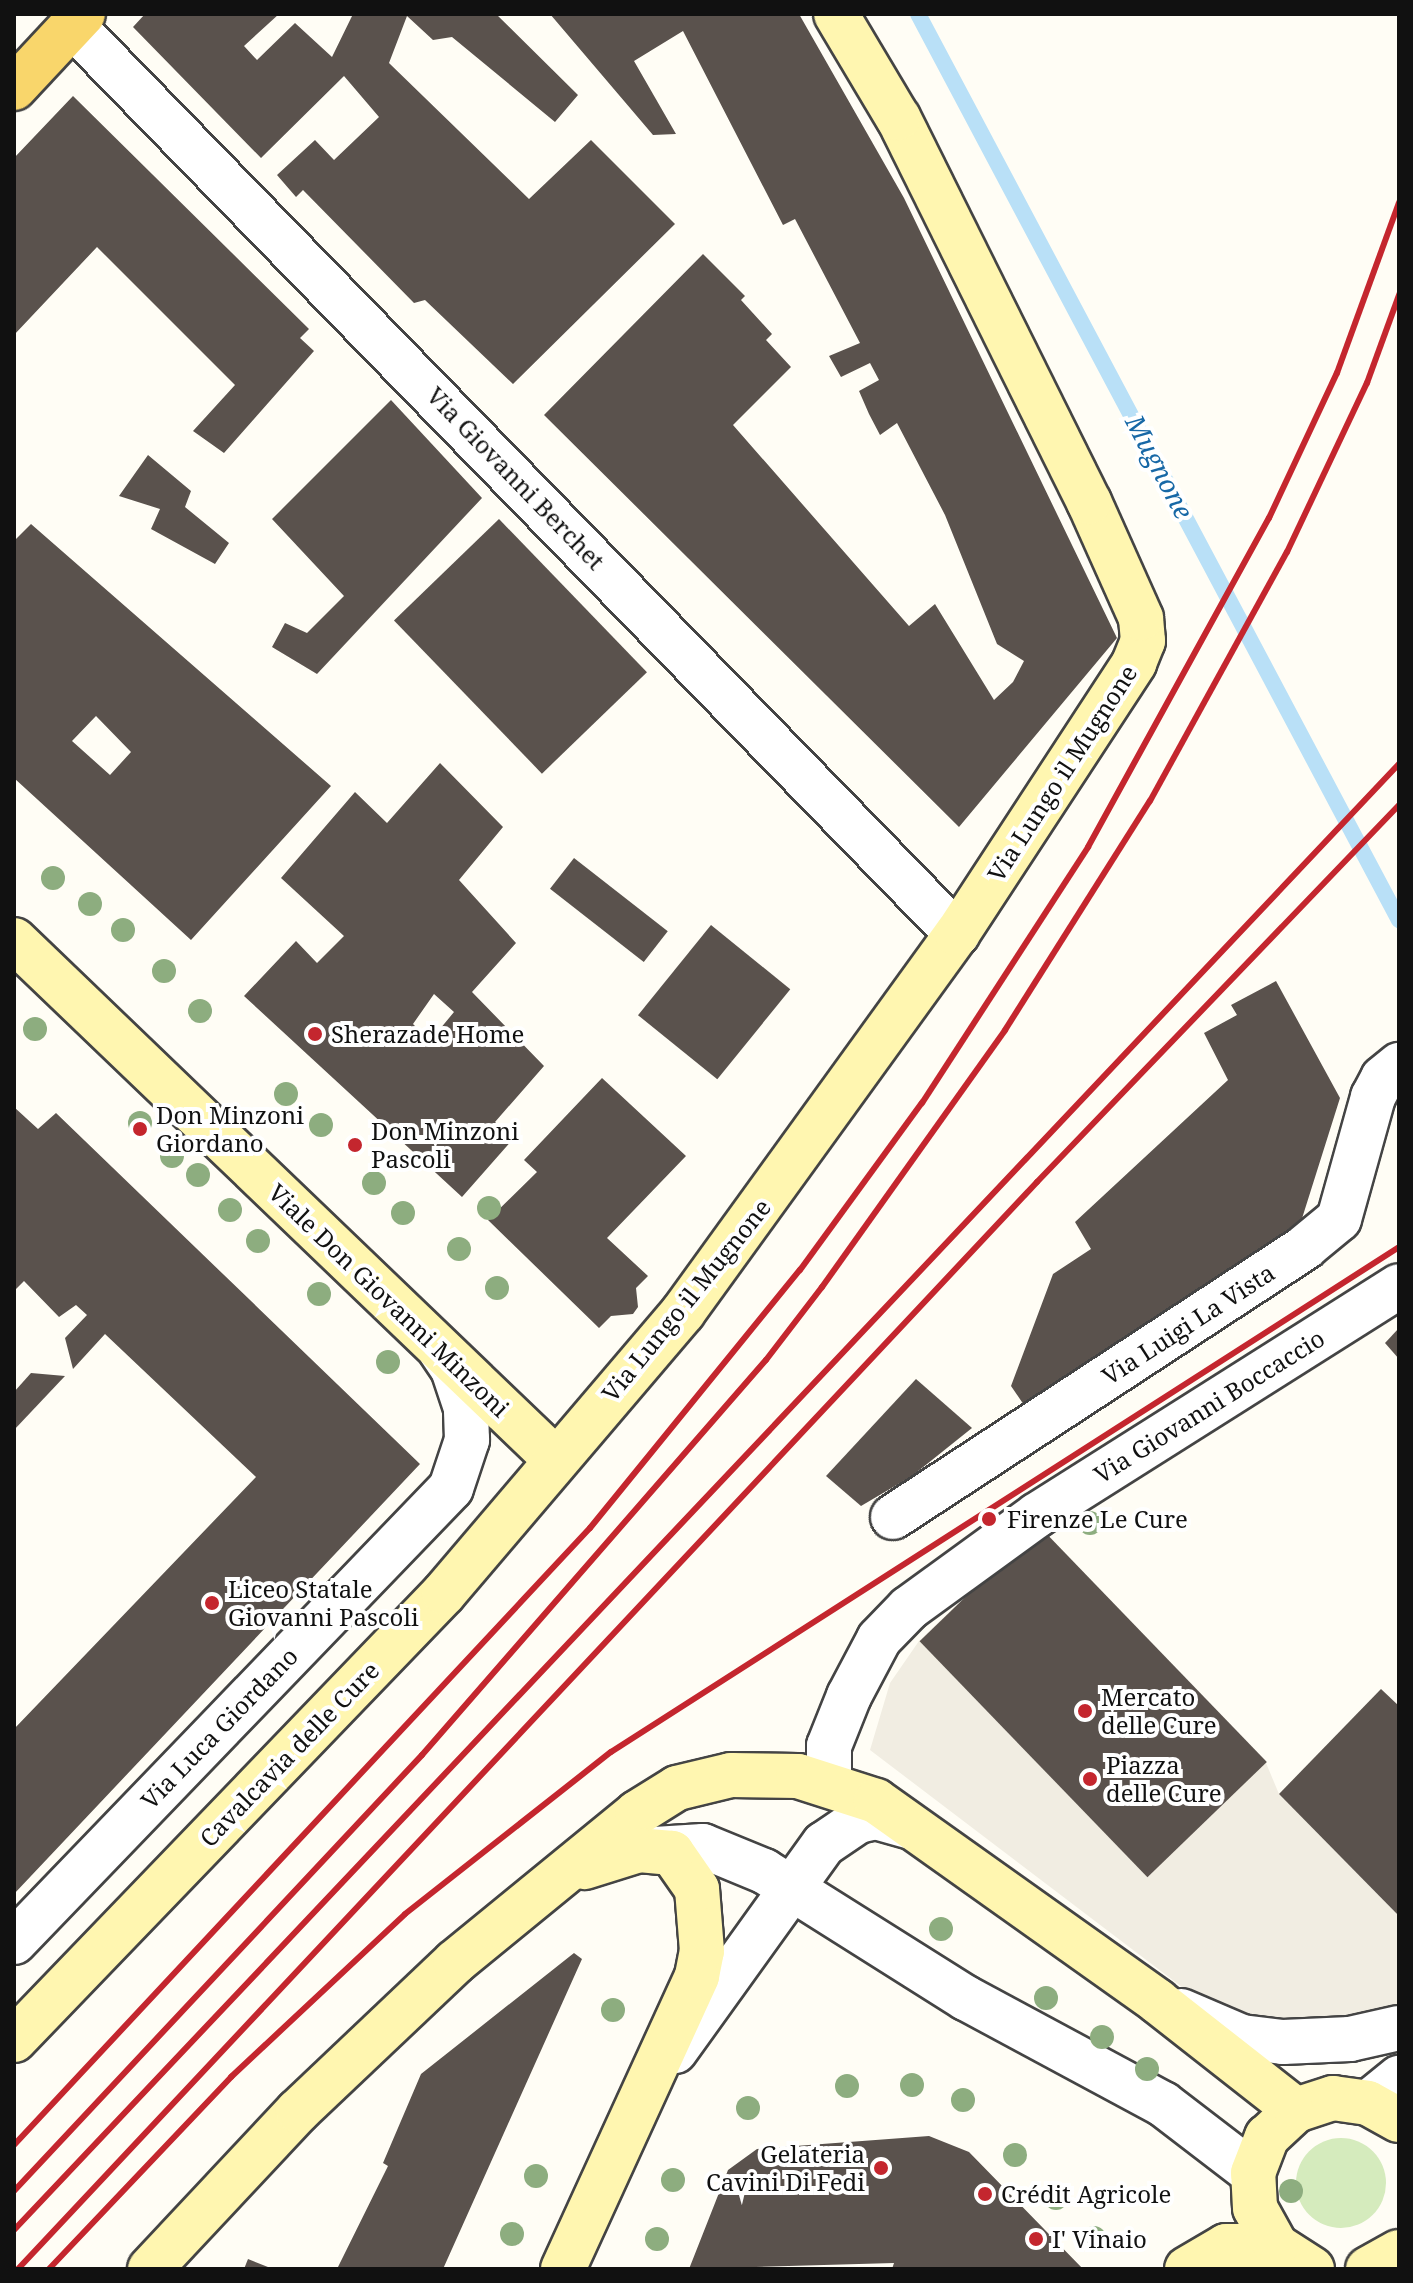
<!DOCTYPE html>
<html>
<head>
<meta charset="utf-8">
<style>
	body { margin:0 }
	#map { position:relative; width:1413px; height:2283px; overflow:hidden; background:#fffdf5; font-family:"Noto Serif",serif }
	div>[style] { position:absolute }
	[style*='--x'] { left:calc(var(--x)*1px); top:calc(var(--y)*1px); width:calc(var(--w)*1px); rotate:calc(var(--a)*1deg) }
	.green>* { inset:0; background:#d5ebbd }
	.round { border-radius:50% }
	.plaza>* { inset:0; background:#f1ede2 }
	.stream>* { height:16px; margin:-8px; padding:0 8px; transform-origin:8px; border-radius:8px; background:#b9e0f7 }
	.building>* { inset:0; background:#5a524d; transform-origin:0 0 }
	.roads { filter:drop-shadow(2px 0 #444) drop-shadow(-2px 0 #444) drop-shadow(0 2px #444) drop-shadow(0 -2px #444) }
	.minor>* { height:44px; margin:-22px; padding:0 22px; transform-origin:22px; border-radius:22px; background:#fff }
	.tertiary>* { height:44px; margin:-22px; padding:0 22px; transform-origin:22px; border-radius:22px; background:#fff }
	.secondary>* { height:44px; margin:-22px; padding:0 22px; transform-origin:22px; border-radius:22px; background:#fff6b0 }
	.primary>* { height:44px; margin:-22px; padding:0 22px; transform-origin:22px; border-radius:22px; background:#f9d66b }
	.rail>* { height:6px; margin:-3px; padding:0 3px; transform-origin:3px; border-radius:3px; background:#c4262e }
	.trees>* { width:24px; height:24px; margin:-12px; border-radius:50%; background:#8dad7f }
	.dots>* { width:22px; height:22px; translate:-50% -50%; box-sizing:border-box; border:4px solid #fff; border-radius:50% }
	span { translate:-50% -50%; white-space:nowrap; text-align:center; line-height:1.15; -webkit-text-stroke:8px #fff; paint-order:stroke }
	.street-label { font-size:24px; color:#111 }
	.poi-label { font-size:24px; color:#111 }
	.left { translate:0 -50%; text-align:left }
	.right { translate:-100% -50%; text-align:right }
	.water-label { font-size:26px; color:#1768a6; font-style:italic }
	.frame { position:absolute; inset:0; border:16px solid #111; pointer-events:none }
</style>
</head>
<body>
<div id="map">
	<div class="green">
		<div class="round" style="left:1296px;top:2138px;width:90px;height:90px"></div>
	</div>
	<div class="plaza">
		<div style="clip-path:polygon(1039px 1526px,1266px 1763px,1279px 1794px,1399px 1916px,1399px 2012px,1367px 2021px,1259px 2022px,1195px 1997px,870px 1750px,890px 1683px,919px 1641px)"></div>
	</div>
	<div class="stream">
		<div style="--x:918;--y:14;--w:1026;--a:62.04"></div>
	</div>
	<div class="building">
		<div style="clip-path:polygon(145px 14px,279px 14px,244px 46px,257px 60px,295px 23px,332px 57px,353px 14px,496px 14px,578px 95px,555px 122px,452px 37px,433px 40px,407px 16px,389px 63px,529px 199px,591px 140px,675px 224px,513px 384px,425px 300px,414px 303px,303px 190px,296px 197px,277px 175px,315px 140px,334px 160px,379px 117px,344px 76px,261px 158px,133px 27px)"></div>
		<div style="clip-path:polygon(550px 14px,799px 14px,904px 198px,1117px 638px,959px 827px,544px 415px,703px 254px,745px 296px,741px 300px,772px 334px,766px 340px,791px 367px,733px 425px,909px 626px,935px 604px,994px 700px,1013px 682px,1024px 661px,997px 644px,945px 515px,897px 423px,880px 435px,869px 414px,859px 391px,879px 380px,870px 363px,841px 377px,829px 356px,860px 343px,795px 219px,783px 225px,683px 31px,634px 61px,676px 134px,653px 135px)"></div>
		<div style="clip-path:polygon(73px 96px,309px 329px,300px 338px,314px 351px,224px 453px,193px 431px,235px 385px,97px 247px,14px 335px,14px 158px)"></div>
		<div style="clip-path:polygon(391px 400px,482px 498px,317px 674px,272px 647px,285px 623px,307px 633px,344px 596px,272px 519px)"></div>
		<div style="clip-path:polygon(148px 455px,191px 491px,185px 507px,229px 543px,215px 564px,151px 529px,160px 509px,119px 496px)"></div>
		<div style="left:499px;top:519px;width:213px;height:146px;rotate:46deg"></div>
		<div style="clip-path:polygon(evenodd,31px 524px,331px 786px,191px 940px,14px 778px,14px 541px,31px 524px,96px 716px,131px 752px,110px 775px,72px 741px,96px 716px)"></div>
		<div style="clip-path:polygon(evenodd,440px 763px,503px 827px,459px 880px,516px 943px,472px 992px,544px 1066px,495px 1122px,514px 1138px,462px 1197px,244px 996px,296px 941px,317px 963px,344px 936px,281px 878px,355px 792px,387px 823px,440px 763px,434px 994px,454px 1012px,430px 1041px,413px 1024px,434px 994px)"></div>
		<div style="left:574px;top:858px;width:119px;height:39px;rotate:38deg"></div>
		<div style="left:711px;top:925px;width:102px;height:116px;rotate:39deg"></div>
		<div style="clip-path:polygon(1276px 981px,1340px 1098px,1299px 1228px,1026px 1408px,1011px 1386px,1053px 1274px,1091px 1249px,1075px 1222px,1228px 1080px,1204px 1033px,1237px 1015px,1231px 1005px)"></div>
		<div style="clip-path:polygon(602px 1078px,686px 1156px,607px 1238px,648px 1276px,636px 1288px,638px 1307px,633px 1314px,611px 1316px,599px 1328px,488px 1220px,537px 1172px,524px 1160px)"></div>
		<div style="clip-path:polygon(14px 1107px,38px 1129px,56px 1113px,420px 1464px,14px 1894px,14px 1729px,256px 1477px,105px 1334px,73px 1369px,65px 1338px,87px 1315px,76px 1305px,59px 1317px,24px 1281px,14px 1291px)"></div>
		<div style="clip-path:polygon(1399px 1328px,1399px 1359px,1385px 1343px)"></div>
		<div style="clip-path:polygon(31px 1373px,65px 1376px,14px 1430px,14px 1392px)"></div>
		<div style="clip-path:polygon(916px 1379px,972px 1428px,912px 1476px,861px 1506px,826px 1476px)"></div>
		<div style="left:1039px;top:1526px;width:328px;height:166px;rotate:46deg"></div>
		<div style="clip-path:polygon(1381px 1689px,1399px 1706px,1399px 1916px,1279px 1794px)"></div>
		<div style="clip-path:polygon(574px 1953px,582px 1959px,443px 2269px,337px 2269px,388px 2166px,383px 2163px,421px 2074px)"></div>
		<div style="clip-path:polygon(929px 2136px,969px 2152px,1083px 2269px,892px 2269px,894px 2263px,689px 2269px,728px 2170px,757px 2149px)"></div>
		<div style="clip-path:polygon(248px 2259px,273px 2269px,244px 2269px)"></div>
	</div>
	<div class="roads">
		<div class="minor">
			<div style="--x:72;--y:25;--w:1269;--a:45.77"></div>
			<div style="--x:893;--y:1517;--w:493;--a:-33.2"></div>
			<div style="--x:1305;--y:1247;--w:44;--a:-39.5"></div>
			<div style="--x:1339;--y:1219;--w:127;--a:-74.4"></div>
			<div style="--x:1373;--y:1097;--w:21;--a:-62"></div>
			<div style="--x:1383;--y:1078;--w:21;--a:-39"></div>
			<div style="--x:829;--y:1783;--w:37;--a:-90"></div>
			<div style="--x:829;--y:1746;--w:54;--a:-68.2"></div>
			<div style="--x:849;--y:1696;--w:64;--a:-62.2"></div>
			<div style="--x:879;--y:1639;--w:43;--a:-45.9"></div>
			<div style="--x:909;--y:1608;--w:158;--a:-36"></div>
			<div style="--x:1037;--y:1515;--w:428;--a:-32.3"></div>
			<div style="--x:639;--y:1850;--w:64;--a:-3.6"></div>
			<div style="--x:703;--y:1846;--w:66;--a:22.3"></div>
			<div style="--x:764;--y:1871;--w:239;--a:32.2"></div>
			<div style="--x:966;--y:1998;--w:224;--a:28.3"></div>
			<div style="--x:1163;--y:2104;--w:113;--a:37.5"></div>
			<div style="--x:14;--y:1942;--w:630;--a:-46.09"></div>
			<div style="--x:451;--y:1488;--w:51;--a:-71.6"></div>
			<div style="--x:467;--y:1440;--w:32;--a:-92"></div>
			<div style="--x:466;--y:1408;--w:41;--a:-108.4"></div>
			<div style="--x:453;--y:1369;--w:23;--a:-124"></div>
			<div style="--x:1368;--y:2103;--w:40;--a:-39"></div>
		</div>
		<div class="tertiary">
			<div style="--x:1181;--y:2011;--w:66;--a:23.1"></div>
			<div style="--x:1242;--y:2037;--w:41;--a:7"></div>
			<div style="--x:1283;--y:2042;--w:67;--a:-2.6"></div>
			<div style="--x:1350;--y:2039;--w:50;--a:-12.7"></div>
			<div style="--x:675;--y:2051;--w:255;--a:-54.3"></div>
			<div style="--x:824;--y:1844;--w:41;--a:-34.1"></div>
			<div style="--x:858;--y:1821;--w:18;--a:-13"></div>
			<div style="--x:876;--y:1817;--w:37;--a:16"></div>
		</div>
		<div class="secondary">
			<div style="--x:14;--y:940;--w:751;--a:43.81"></div>
			<div style="--x:14;--y:2040;--w:620;--a:-46.11"></div>
			<div style="--x:444;--y:1593;--w:369;--a:-49.6"></div>
			<div style="--x:683;--y:1312;--w:467;--a:-54.1"></div>
			<div style="--x:957;--y:934;--w:324;--a:-56.8"></div>
			<div style="--x:1134;--y:663;--w:24;--a:-68"></div>
			<div style="--x:1143;--y:641;--w:23;--a:-95"></div>
			<div style="--x:1141;--y:618;--w:127;--a:-114.1"></div>
			<div style="--x:1089;--y:502;--w:429;--a:-116.4"></div>
			<div style="--x:898;--y:118;--w:121;--a:-120.8"></div>
			<div style="--x:150;--y:2269;--w:216;--a:-46.9"></div>
			<div style="--x:298;--y:2111;--w:216;--a:-43.5"></div>
			<div style="--x:455;--y:1962;--w:235;--a:-39.3"></div>
			<div style="--x:637;--y:1813;--w:47;--a:-32"></div>
			<div style="--x:677;--y:1788;--w:56;--a:-13.5"></div>
			<div style="--x:731;--y:1775;--w:67;--a:0.9"></div>
			<div style="--x:798;--y:1776;--w:82;--a:17.8"></div>
			<div style="--x:876;--y:1801;--w:345;--a:35.4"></div>
			<div style="--x:1157;--y:2001;--w:177;--a:38.1"></div>
			<div style="--x:563;--y:2269;--w:322;--a:-65.4"></div>
			<div style="--x:697;--y:1976;--w:25;--a:-79"></div>
			<div style="--x:702;--y:1951;--w:62;--a:-94.6"></div>
			<div style="--x:697;--y:1889;--w:44;--a:-124.8"></div>
			<div style="--x:672;--y:1853;--w:33;--a:-175"></div>
			<div style="--x:639;--y:1850;--w:57;--a:162.5"></div>
			<div style="--x:1187;--y:2269;--w:45;--a:-30.5"></div>
			<div style="--x:1226;--y:2246;--w:50;--a:0"></div>
			<div style="--x:1312;--y:2269;--w:43;--a:-147.4"></div>
			<div style="--x:1276;--y:2246;--w:43;--a:-118.9"></div>
			<div style="--x:1255;--y:2208;--w:35;--a:-93"></div>
			<div style="--x:1253;--y:2173;--w:39;--a:-69"></div>
			<div style="--x:1267;--y:2137;--w:40;--a:-43"></div>
			<div style="--x:1296;--y:2110;--w:39;--a:-18"></div>
			<div style="--x:1333;--y:2098;--w:35;--a:8"></div>
			<div style="--x:1368;--y:2103;--w:35;--a:29"></div>
			<div style="--x:1368;--y:2269;--w:35;--a:-29"></div>
		</div>
		<div class="primary">
			<div style="--x:14;--y:88;--w:101;--a:-47"></div>
		</div>
	</div>
	<div class="rail">
		<div style="--x:14;--y:2145;--w:844;--a:-46.97"></div>
		<div style="--x:590;--y:1528;--w:333;--a:-50.9"></div>
		<div style="--x:800;--y:1270;--w:207;--a:-53.9"></div>
		<div style="--x:922;--y:1103;--w:305;--a:-57"></div>
		<div style="--x:1088;--y:847;--w:376;--a:-61.2"></div>
		<div style="--x:1269;--y:518;--w:160;--a:-64.9"></div>
		<div style="--x:1337;--y:373;--w:181;--a:-70"></div>
		<div style="--x:14;--y:2191;--w:597;--a:-46.9"></div>
		<div style="--x:422;--y:1755;--w:524;--a:-48.95"></div>
		<div style="--x:766;--y:1360;--w:92;--a:-52.5"></div>
		<div style="--x:822;--y:1287;--w:315;--a:-54.5"></div>
		<div style="--x:1005;--y:1030;--w:271;--a:-57.7"></div>
		<div style="--x:1150;--y:801;--w:284;--a:-61.2"></div>
		<div style="--x:1287;--y:552;--w:187;--a:-64.7"></div>
		<div style="--x:1367;--y:383;--w:94;--a:-70"></div>
		<div style="--x:14;--y:2230;--w:2017;--a:-46.63"></div>
		<div style="--x:18;--y:2269;--w:1490;--a:-46.85"></div>
		<div style="--x:1037;--y:1182;--w:523;--a:-46.16"></div>
		<div style="--x:49;--y:2269;--w:265;--a:-46.5"></div>
		<div style="--x:231;--y:2077;--w:238;--a:-43.1"></div>
		<div style="--x:405;--y:1914;--w:262;--a:-38.2"></div>
		<div style="--x:611;--y:1752;--w:936;--a:-32.65"></div>
	</div>
	<div class="trees">
		<div style="left:53px;top:878px"></div>
		<div style="left:90px;top:904px"></div>
		<div style="left:123px;top:930px"></div>
		<div style="left:164px;top:971px"></div>
		<div style="left:200px;top:1011px"></div>
		<div style="left:35px;top:1029px"></div>
		<div style="left:286px;top:1094px"></div>
		<div style="left:140px;top:1123px"></div>
		<div style="left:321px;top:1125px"></div>
		<div style="left:172px;top:1156px"></div>
		<div style="left:198px;top:1175px"></div>
		<div style="left:374px;top:1183px"></div>
		<div style="left:489px;top:1208px"></div>
		<div style="left:230px;top:1210px"></div>
		<div style="left:403px;top:1213px"></div>
		<div style="left:258px;top:1241px"></div>
		<div style="left:459px;top:1249px"></div>
		<div style="left:497px;top:1288px"></div>
		<div style="left:319px;top:1294px"></div>
		<div style="left:388px;top:1362px"></div>
		<div style="left:1090px;top:1523px"></div>
		<div style="left:941px;top:1929px"></div>
		<div style="left:1046px;top:1998px"></div>
		<div style="left:613px;top:2010px"></div>
		<div style="left:1102px;top:2037px"></div>
		<div style="left:1147px;top:2069px"></div>
		<div style="left:912px;top:2085px"></div>
		<div style="left:847px;top:2086px"></div>
		<div style="left:963px;top:2100px"></div>
		<div style="left:748px;top:2108px"></div>
		<div style="left:1015px;top:2155px"></div>
		<div style="left:536px;top:2176px"></div>
		<div style="left:673px;top:2180px"></div>
		<div style="left:1291px;top:2191px"></div>
		<div style="left:1056px;top:2198px"></div>
		<div style="left:512px;top:2234px"></div>
		<div style="left:1094px;top:2238px"></div>
		<div style="left:657px;top:2239px"></div>
	</div>
	<div class="dots">
		<div style="left:315px;top:1034px;background:#c4262e"></div>
		<div style="left:140px;top:1129px;background:#c4262e"></div>
		<div style="left:355px;top:1145px;background:#c4262e"></div>
		<div style="left:989px;top:1519px;background:#c4262e"></div>
		<div style="left:212px;top:1603px;background:#c4262e"></div>
		<div style="left:1085px;top:1711px;background:#c4262e"></div>
		<div style="left:1090px;top:1779px;background:#c4262e"></div>
		<div style="left:881px;top:2168px;background:#c4262e"></div>
		<div style="left:985px;top:2194px;background:#c4262e"></div>
		<div style="left:1036px;top:2239px;background:#c4262e"></div>
	</div>
	<div class="street-label">
		<span style="left:516px;top:478px;rotate:46deg">Via Giovanni Berchet</span>
		<span style="left:1062px;top:773px;rotate:-57deg">Via Lungo il Mugnone</span>
		<span style="left:389px;top:1300px;rotate:44deg">Viale Don Giovanni Minzoni</span>
		<span style="left:686px;top:1300px;rotate:-51deg">Via Lungo il Mugnone</span>
		<span style="left:1188px;top:1324px;rotate:-33deg">Via Luigi La Vista</span>
		<span style="left:1209px;top:1406px;rotate:-32deg">Via Giovanni Boccaccio</span>
		<span style="left:219px;top:1728px;rotate:-46deg">Via Luca Giordano</span>
		<span style="left:289px;top:1754px;rotate:-46deg">Cavalcavia delle Cure</span>
	</div>
	<div class="poi-label">
		<span class="left" style="left:331px;top:1034px">Sherazade Home</span>
		<span class="left" style="left:156px;top:1129px">Don Minzoni<br>Giordano</span>
		<span class="left" style="left:371px;top:1145px">Don Minzoni<br>Pascoli</span>
		<span class="left" style="left:1007px;top:1519px">Firenze Le Cure</span>
		<span class="left" style="left:228px;top:1603px">Liceo Statale<br>Giovanni Pascoli</span>
		<span class="left" style="left:1101px;top:1711px">Mercato<br>delle Cure</span>
		<span class="left" style="left:1106px;top:1779px">Piazza<br>delle Cure</span>
		<span class="right" style="left:865px;top:2168px">Gelateria<br>Cavini Di Fedi</span>
		<span class="left" style="left:1001px;top:2194px">Crédit Agricole</span>
		<span class="left" style="left:1052px;top:2239px">I' Vinaio</span>
	</div>
	<div class="water-label">
		<span style="left:1159px;top:467px;rotate:62deg">Mugnone</span>
	</div>
	<div class="frame"></div>
</div>
</body>
</html>
